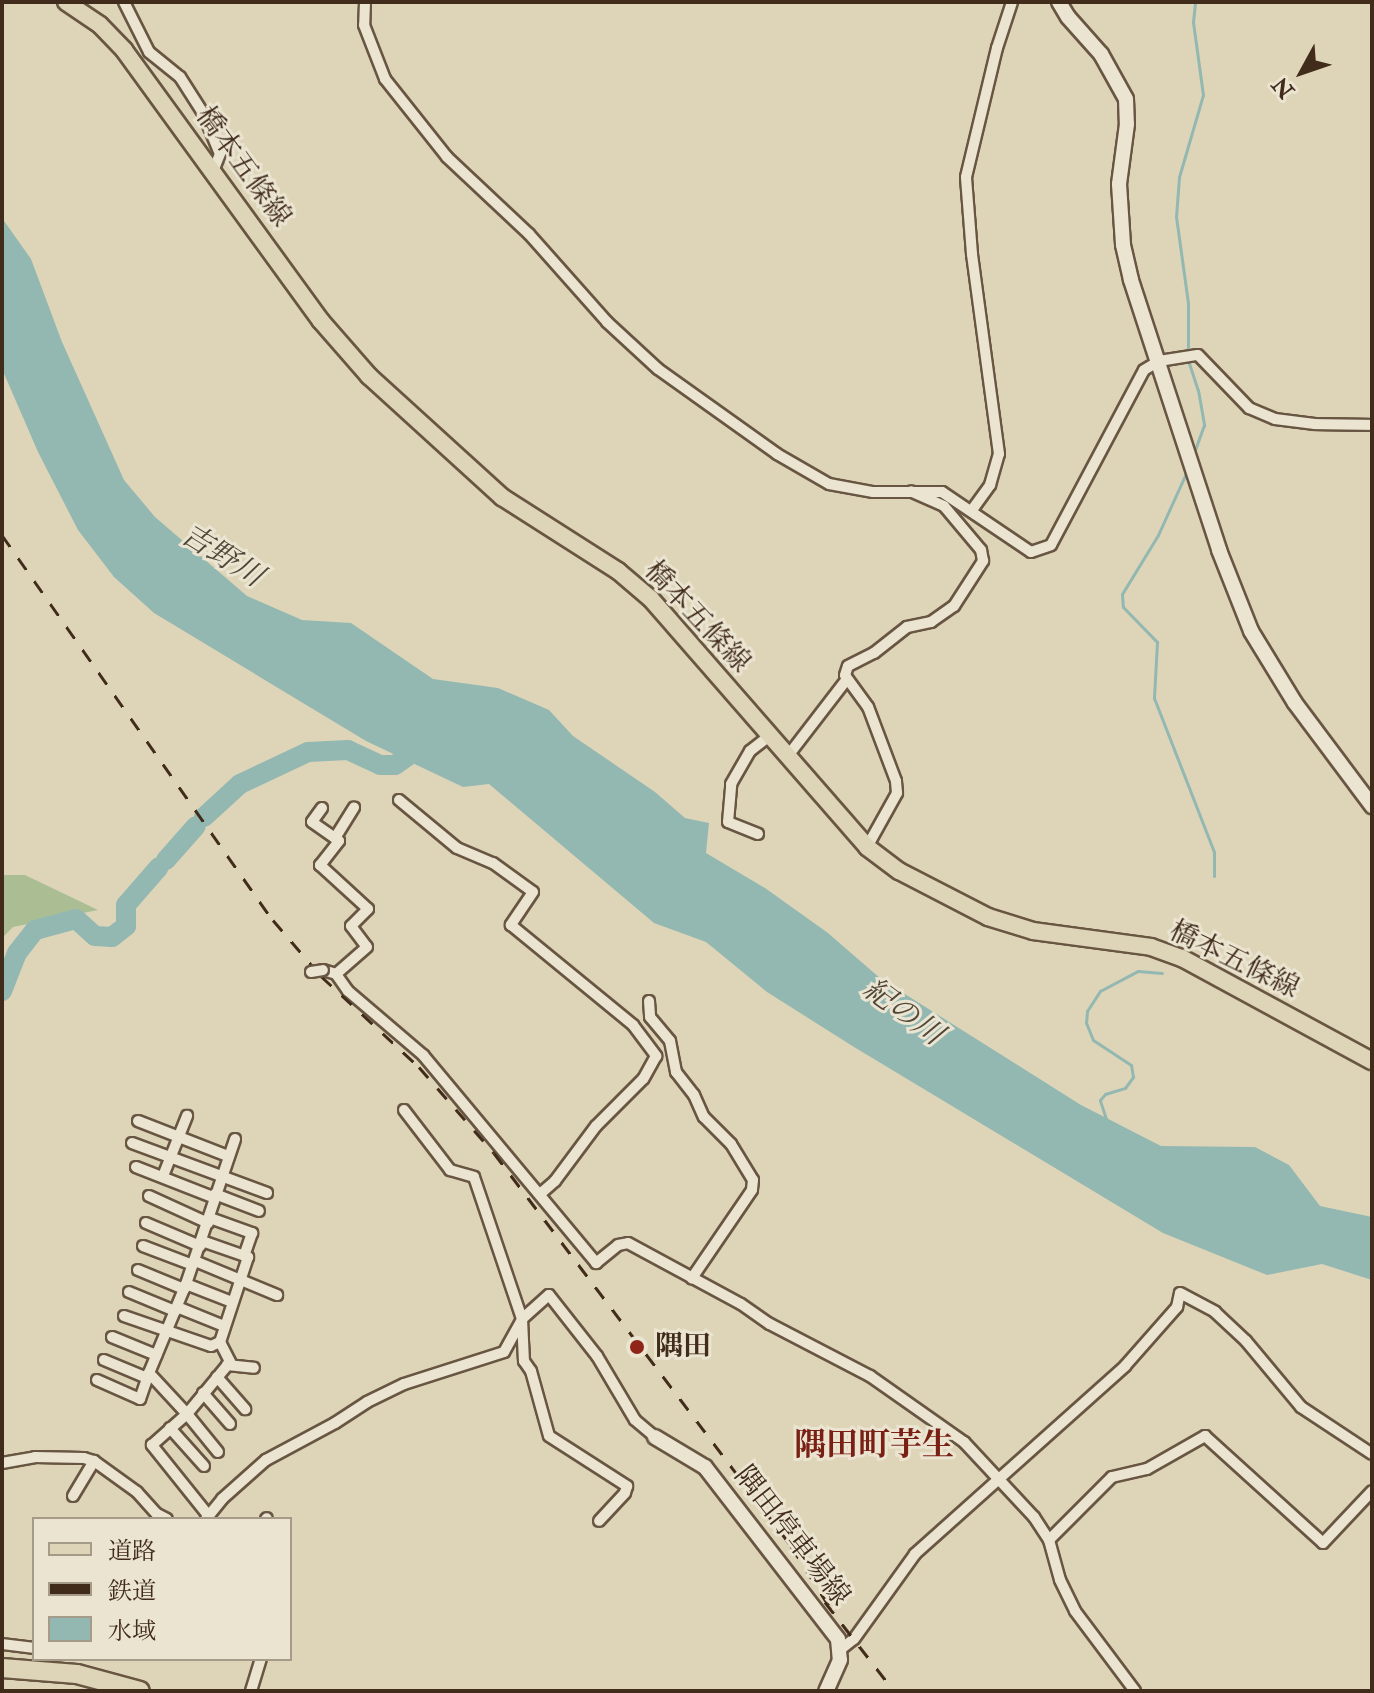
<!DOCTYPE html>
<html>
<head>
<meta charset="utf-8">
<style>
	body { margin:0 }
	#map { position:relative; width:1374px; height:1693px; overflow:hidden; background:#ded5b8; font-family:"IM FELL Double Pica","Noto Serif JP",serif }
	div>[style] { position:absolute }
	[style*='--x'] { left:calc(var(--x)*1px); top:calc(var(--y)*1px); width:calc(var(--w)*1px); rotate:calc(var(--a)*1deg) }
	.green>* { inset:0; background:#abbe93 }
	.water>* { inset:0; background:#93b8b2 }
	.stream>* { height:3px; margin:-1.5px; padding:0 1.5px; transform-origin:1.5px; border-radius:1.5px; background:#93b8b2 }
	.river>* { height:20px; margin:-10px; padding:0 10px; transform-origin:10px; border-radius:10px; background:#93b8b2 }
	.roads { filter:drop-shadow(2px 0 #685642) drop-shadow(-2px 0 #685642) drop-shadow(0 2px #685642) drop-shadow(0 -2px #685642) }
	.minor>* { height:10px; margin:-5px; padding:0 5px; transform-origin:5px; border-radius:5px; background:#eae4d1 }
	.tertiary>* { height:14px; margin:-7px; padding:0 7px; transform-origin:7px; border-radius:7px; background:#eae4d1 }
	.secondary>* { height:14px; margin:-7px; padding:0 7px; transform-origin:7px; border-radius:7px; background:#eae4d1 }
	.primary>* { height:16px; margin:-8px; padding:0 8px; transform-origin:8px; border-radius:8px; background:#ded5b8 }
	.trunk>* { height:18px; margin:-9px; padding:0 9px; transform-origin:9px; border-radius:9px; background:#ded5b8 }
	.rail>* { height:3px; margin-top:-1.5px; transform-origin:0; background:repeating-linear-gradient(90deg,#412b1a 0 14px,transparent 0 28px) }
	.bridges { filter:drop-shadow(2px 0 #685642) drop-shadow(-2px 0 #685642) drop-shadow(0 2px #685642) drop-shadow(0 -2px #685642) }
	.minor-bridge>* { height:10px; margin:-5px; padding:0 5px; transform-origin:5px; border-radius:5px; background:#eae4d1 }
	.dots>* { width:22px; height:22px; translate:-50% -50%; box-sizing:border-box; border:4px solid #eae4d1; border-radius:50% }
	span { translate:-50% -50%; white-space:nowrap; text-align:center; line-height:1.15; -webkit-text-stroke:6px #eae4d1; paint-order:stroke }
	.street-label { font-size:28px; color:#412b1a }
	.poi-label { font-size:28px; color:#412b1a; font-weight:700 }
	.left { translate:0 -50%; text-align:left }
	.water-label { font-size:30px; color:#514738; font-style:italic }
	.quarter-label { font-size:32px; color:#7a1f14; font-weight:700 }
	.frame { position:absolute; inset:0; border:4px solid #412b1a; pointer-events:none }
	.legend { position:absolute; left:32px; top:1517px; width:260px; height:144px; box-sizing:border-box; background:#eae4d1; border:2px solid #a69a88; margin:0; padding:10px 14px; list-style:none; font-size:24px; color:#412b1a }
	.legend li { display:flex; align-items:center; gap:16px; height:40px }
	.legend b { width:40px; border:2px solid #a69a88 }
	.north { position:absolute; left:1262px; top:32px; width:80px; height:80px; -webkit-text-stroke:6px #eae4d1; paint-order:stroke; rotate:230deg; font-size:22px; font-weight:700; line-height:32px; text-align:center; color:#412b1a }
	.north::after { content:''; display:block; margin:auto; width:28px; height:36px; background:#412b1a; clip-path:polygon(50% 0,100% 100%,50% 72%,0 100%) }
</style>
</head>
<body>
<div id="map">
	<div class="green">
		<div style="clip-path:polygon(2px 875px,25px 875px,98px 910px,13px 927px,2px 938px)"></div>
	</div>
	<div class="water">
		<div style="clip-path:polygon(2px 218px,31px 259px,62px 342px,124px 480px,155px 517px,247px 596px,302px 620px,351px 623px,433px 679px,498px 688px,549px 710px,573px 736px,655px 792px,685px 818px,709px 823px,706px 853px,765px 888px,828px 933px,881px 979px,1081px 1105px,1161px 1146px,1255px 1147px,1289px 1165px,1320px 1206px,1372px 1217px,1372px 1280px,1322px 1264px,1267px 1275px,1163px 1233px,854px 1047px,767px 992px,706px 942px,654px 923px,489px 784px,463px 787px,366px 741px,154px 613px,114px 577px,78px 530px,38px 452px,2px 369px)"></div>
	</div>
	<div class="stream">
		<div style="--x:1188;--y:353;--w:50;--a:-90"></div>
		<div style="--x:1188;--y:303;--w:87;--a:-97.9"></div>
		<div style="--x:1176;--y:217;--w:40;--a:-85.7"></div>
		<div style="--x:1179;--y:177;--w:85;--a:-73.7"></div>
		<div style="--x:1203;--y:95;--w:74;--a:-97.8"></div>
		<div style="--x:1193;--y:22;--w:20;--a:-84"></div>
		<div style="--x:1188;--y:360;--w:32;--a:72"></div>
		<div style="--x:1198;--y:390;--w:36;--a:80"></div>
		<div style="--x:1204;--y:425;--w:30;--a:110"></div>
		<div style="--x:1187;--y:471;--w:70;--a:114.4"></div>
		<div style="--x:1158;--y:535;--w:69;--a:121.4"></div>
		<div style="--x:1122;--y:594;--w:13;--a:86"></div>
		<div style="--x:1123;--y:607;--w:49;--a:45.8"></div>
		<div style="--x:1157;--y:642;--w:56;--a:93.1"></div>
		<div style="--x:1154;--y:698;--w:165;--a:68.7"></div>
		<div style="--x:1214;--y:852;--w:24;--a:90"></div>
		<div style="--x:1107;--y:1122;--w:23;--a:-108"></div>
		<div style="--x:1100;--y:1100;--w:8;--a:-50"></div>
		<div style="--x:1105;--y:1094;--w:21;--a:-17"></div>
		<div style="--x:1125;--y:1088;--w:14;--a:-54"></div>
		<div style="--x:1133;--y:1077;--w:12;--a:-99"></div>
		<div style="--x:1131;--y:1065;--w:45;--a:-146.7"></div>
		<div style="--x:1093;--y:1040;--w:18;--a:-112"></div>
		<div style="--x:1086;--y:1023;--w:12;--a:-85"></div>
		<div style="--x:1087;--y:1011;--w:24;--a:-57"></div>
		<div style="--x:1100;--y:991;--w:43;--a:-27.8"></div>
		<div style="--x:1138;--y:971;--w:24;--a:5"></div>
	</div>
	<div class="river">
		<div style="--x:204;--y:817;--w:49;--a:-42.5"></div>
		<div style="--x:240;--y:784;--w:75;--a:-25.2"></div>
		<div style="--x:308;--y:752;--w:40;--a:-2.9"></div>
		<div style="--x:348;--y:750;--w:35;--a:25"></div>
		<div style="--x:380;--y:765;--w:15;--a:0"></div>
		<div style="--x:395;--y:765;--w:40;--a:-34.9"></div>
		<div style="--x:166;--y:860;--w:45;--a:-48.6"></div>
		<div style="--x:2;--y:991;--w:41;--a:-68.5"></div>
		<div style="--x:17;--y:953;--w:29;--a:-52"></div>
		<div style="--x:35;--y:930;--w:42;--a:-15"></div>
		<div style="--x:76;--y:919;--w:25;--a:42"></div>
		<div style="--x:95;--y:936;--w:17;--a:3"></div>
		<div style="--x:112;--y:937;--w:18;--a:-38"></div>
		<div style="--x:126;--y:926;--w:21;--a:-90"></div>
		<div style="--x:126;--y:905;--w:50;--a:-49"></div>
	</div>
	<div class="roads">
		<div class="minor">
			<div style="--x:124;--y:2;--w:56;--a:63.4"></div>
			<div style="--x:149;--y:52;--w:40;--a:39"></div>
			<div style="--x:180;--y:77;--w:43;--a:57.4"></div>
			<div style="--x:203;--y:113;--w:44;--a:67.5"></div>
			<div style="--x:220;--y:154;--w:18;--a:112"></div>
			<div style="--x:365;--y:2;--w:23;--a:92"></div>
			<div style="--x:364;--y:25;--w:58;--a:68.7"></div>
			<div style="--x:385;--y:79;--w:100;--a:51.5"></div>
			<div style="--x:447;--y:157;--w:112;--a:43.2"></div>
			<div style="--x:529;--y:234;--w:118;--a:48.4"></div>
			<div style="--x:607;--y:322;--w:69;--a:42.7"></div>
			<div style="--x:658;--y:369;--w:146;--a:35.5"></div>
			<div style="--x:777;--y:454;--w:60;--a:30"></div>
			<div style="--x:829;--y:484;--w:45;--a:10.3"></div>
			<div style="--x:873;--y:492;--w:69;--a:0"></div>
			<div style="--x:942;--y:492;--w:107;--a:34"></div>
			<div style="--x:1031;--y:552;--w:21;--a:-19"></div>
			<div style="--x:1051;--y:545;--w:198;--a:-62"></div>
			<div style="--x:1144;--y:370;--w:17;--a:-31"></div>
			<div style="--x:1159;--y:361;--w:39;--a:-9"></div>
			<div style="--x:1198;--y:355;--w:74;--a:46.1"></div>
			<div style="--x:1249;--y:408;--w:28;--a:23"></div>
			<div style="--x:1275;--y:419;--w:40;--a:7.1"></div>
			<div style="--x:1315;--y:424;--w:57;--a:1"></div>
			<div style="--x:972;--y:510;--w:31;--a:-54"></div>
			<div style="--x:990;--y:485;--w:32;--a:-74"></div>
			<div style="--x:999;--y:454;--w:202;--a:-97.7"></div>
			<div style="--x:972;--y:254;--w:77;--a:-94.5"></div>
			<div style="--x:966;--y:177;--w:133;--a:-76.5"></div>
			<div style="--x:997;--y:48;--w:48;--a:-71.9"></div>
			<div style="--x:787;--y:757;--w:98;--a:-52.4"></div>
			<div style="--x:399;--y:800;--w:75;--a:39.6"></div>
			<div style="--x:457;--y:848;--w:39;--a:23"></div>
			<div style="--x:493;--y:863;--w:49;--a:35.9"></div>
			<div style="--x:533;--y:892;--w:40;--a:124"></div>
			<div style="--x:511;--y:925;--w:158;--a:39.3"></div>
			<div style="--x:633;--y:1025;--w:39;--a:53"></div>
			<div style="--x:656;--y:1056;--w:26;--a:119"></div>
			<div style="--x:643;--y:1079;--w:66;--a:135"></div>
			<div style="--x:596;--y:1126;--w:69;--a:126.7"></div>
			<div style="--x:555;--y:1181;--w:20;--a:139"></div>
			<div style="--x:322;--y:808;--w:17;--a:126"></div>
			<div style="--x:312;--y:822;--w:33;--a:35"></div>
			<div style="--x:339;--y:841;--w:31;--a:128"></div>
			<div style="--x:320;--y:865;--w:65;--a:42.5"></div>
			<div style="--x:368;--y:909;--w:24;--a:135"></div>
			<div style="--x:351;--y:926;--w:26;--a:53"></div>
			<div style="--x:367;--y:947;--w:41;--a:138.9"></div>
			<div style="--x:758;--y:834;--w:32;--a:-158"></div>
			<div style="--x:728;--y:822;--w:38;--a:-85"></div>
			<div style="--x:731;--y:784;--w:38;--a:-60"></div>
			<div style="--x:750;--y:751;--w:24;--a:-38"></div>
			<div style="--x:335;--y:838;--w:36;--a:-58"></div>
			<div style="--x:867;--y:847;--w:62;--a:-60.9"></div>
			<div style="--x:897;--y:793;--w:12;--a:-95"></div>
			<div style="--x:896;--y:781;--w:79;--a:-110.7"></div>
			<div style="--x:868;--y:707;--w:39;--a:-126"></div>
			<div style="--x:845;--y:675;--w:9;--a:-72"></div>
			<div style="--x:848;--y:666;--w:29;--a:-27"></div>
			<div style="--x:874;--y:653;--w:42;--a:-38.2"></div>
			<div style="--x:907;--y:627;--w:25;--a:-12"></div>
			<div style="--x:931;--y:622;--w:28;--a:-35"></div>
			<div style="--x:954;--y:606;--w:54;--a:-57.2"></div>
			<div style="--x:983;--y:561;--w:11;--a:-100"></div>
			<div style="--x:981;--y:550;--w:57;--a:-130.1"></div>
			<div style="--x:944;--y:506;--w:36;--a:-156"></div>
			<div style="--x:323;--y:970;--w:14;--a:17"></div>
			<div style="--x:336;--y:974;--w:21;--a:55"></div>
			<div style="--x:348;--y:991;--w:99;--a:40.5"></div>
			<div style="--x:423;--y:1055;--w:271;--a:50.2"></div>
			<div style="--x:596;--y:1263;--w:28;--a:-39"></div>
			<div style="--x:618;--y:1245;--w:10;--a:-11"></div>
			<div style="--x:628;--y:1243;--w:128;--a:28.4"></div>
			<div style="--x:741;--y:1304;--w:35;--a:35"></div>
			<div style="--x:770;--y:1324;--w:113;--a:27.5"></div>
			<div style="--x:870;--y:1376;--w:115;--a:35.1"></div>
			<div style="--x:964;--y:1442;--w:103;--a:47"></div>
			<div style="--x:1034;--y:1517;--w:27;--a:57"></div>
			<div style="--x:1049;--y:1540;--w:41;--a:74.6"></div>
			<div style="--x:1060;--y:1580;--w:34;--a:64"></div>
			<div style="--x:1075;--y:1611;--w:100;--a:53.1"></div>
			<div style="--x:649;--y:1001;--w:16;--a:86"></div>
			<div style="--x:650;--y:1017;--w:31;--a:50"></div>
			<div style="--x:670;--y:1041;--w:32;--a:79"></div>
			<div style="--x:676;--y:1072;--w:29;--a:52"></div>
			<div style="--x:694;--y:1095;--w:24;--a:66"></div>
			<div style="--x:704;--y:1117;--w:38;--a:45"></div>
			<div style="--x:731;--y:1144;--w:42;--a:58.6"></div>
			<div style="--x:753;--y:1180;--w:10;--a:96"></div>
			<div style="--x:752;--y:1190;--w:107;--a:124.3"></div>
			<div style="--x:404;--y:1110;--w:76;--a:52.5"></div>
			<div style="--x:450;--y:1170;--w:25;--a:16"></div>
			<div style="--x:474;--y:1177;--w:150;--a:71.3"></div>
			<div style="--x:522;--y:1319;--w:42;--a:87.3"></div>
			<div style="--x:524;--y:1361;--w:12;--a:55"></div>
			<div style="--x:531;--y:1371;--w:67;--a:74.5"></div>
			<div style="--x:549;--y:1436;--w:93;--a:32.7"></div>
			<div style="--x:627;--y:1486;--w:7;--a:106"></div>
			<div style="--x:625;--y:1493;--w:38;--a:133"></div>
			<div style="--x:138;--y:1121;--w:97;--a:21.3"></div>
			<div style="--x:132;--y:1143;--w:144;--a:20.3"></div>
			<div style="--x:136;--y:1167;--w:85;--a:21.4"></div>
			<div style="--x:163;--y:1176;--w:65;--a:-68.2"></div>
			<div style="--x:215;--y:1194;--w:47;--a:21.1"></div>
			<div style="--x:149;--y:1196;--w:65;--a:24.6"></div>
			<div style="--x:210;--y:1218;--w:45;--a:19.7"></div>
			<div style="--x:252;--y:1233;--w:24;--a:109"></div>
			<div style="--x:146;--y:1223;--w:59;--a:23.1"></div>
			<div style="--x:202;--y:1241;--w:49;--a:19.2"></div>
			<div style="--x:248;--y:1257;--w:89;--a:108.2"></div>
			<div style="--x:220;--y:1342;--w:22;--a:63"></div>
			<div style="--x:230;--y:1362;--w:67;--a:129.6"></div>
			<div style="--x:187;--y:1414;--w:49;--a:50.8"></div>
			<div style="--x:143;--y:1246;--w:53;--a:20.8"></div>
			<div style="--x:195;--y:1261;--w:89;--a:22.5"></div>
			<div style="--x:138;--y:1270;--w:50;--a:22.4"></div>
			<div style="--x:186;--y:1284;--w:49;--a:21.4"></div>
			<div style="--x:129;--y:1292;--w:50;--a:22.4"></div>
			<div style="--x:177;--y:1307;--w:51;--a:22"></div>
			<div style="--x:124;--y:1316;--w:92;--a:19"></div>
			<div style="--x:211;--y:1346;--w:10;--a:-24"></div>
			<div style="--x:112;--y:1337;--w:48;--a:22.2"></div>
			<div style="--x:104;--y:1360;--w:47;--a:22.7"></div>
			<div style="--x:227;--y:1365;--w:27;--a:6"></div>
			<div style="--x:217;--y:1377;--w:43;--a:48.8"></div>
			<div style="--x:97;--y:1380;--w:47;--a:23.8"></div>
			<div style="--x:140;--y:1399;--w:28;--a:-71"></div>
			<div style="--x:203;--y:1393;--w:41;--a:48.9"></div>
			<div style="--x:170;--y:1428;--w:51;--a:48.2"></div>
			<div style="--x:2;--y:1463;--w:34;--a:-10"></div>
			<div style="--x:35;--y:1457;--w:49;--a:1.2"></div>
			<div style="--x:84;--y:1458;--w:10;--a:17"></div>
			<div style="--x:94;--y:1461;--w:53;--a:35.8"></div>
			<div style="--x:137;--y:1492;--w:30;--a:48"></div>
			<div style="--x:157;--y:1514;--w:11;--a:27"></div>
			<div style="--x:73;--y:1496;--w:41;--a:-59"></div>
			<div style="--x:208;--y:1515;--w:90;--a:-128.7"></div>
			<div style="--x:152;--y:1445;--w:47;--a:-41.5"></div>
			<div style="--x:187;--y:1414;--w:56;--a:-132.8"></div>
			<div style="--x:149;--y:1373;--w:96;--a:-67.4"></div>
			<div style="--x:186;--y:1284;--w:153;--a:-71.3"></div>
			<div style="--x:206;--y:1519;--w:26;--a:-51"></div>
			<div style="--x:222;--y:1499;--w:59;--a:-41.6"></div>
			<div style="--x:266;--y:1460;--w:78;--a:-28.2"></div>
			<div style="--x:335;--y:1423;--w:38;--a:-33"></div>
			<div style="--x:367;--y:1402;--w:41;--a:-25.9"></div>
			<div style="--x:404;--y:1384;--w:105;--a:-17.7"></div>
			<div style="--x:504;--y:1352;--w:38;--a:-61"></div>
			<div style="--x:522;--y:1319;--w:36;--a:-42"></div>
			<div style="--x:549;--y:1295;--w:78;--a:51.8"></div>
			<div style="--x:597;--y:1356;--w:74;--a:59.3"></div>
			<div style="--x:635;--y:1420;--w:26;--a:40"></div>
			<div style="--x:266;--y:1519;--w:1;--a:-45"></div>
			<div style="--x:1049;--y:1540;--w:89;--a:-45"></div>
			<div style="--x:1112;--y:1477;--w:36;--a:-13"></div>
			<div style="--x:1147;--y:1469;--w:67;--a:-29.6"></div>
			<div style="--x:1205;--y:1436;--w:159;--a:42.2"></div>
			<div style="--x:1323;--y:1543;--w:71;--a:-46.7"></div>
			<div style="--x:2;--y:1644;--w:32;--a:7"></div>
			<div style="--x:841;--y:1649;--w:16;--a:-38"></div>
			<div style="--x:854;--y:1639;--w:105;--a:-54.3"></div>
			<div style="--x:915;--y:1554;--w:282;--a:-41.8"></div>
			<div style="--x:1125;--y:1366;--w:79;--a:-48.6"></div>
			<div style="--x:1177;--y:1307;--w:14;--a:-78"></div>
			<div style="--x:1180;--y:1293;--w:40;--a:28"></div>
			<div style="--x:1215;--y:1312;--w:42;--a:43.1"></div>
			<div style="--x:1246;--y:1341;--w:86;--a:50.2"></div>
			<div style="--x:1301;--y:1407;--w:85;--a:33.5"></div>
			<div style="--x:251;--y:1691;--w:34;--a:-73"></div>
		</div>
		<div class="tertiary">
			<div style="--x:1059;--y:2;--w:17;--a:59"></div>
			<div style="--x:1068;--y:17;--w:50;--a:48.3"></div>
			<div style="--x:1101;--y:54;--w:51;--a:60.9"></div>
			<div style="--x:1126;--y:99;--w:25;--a:88"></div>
			<div style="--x:1127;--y:124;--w:61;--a:97.6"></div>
			<div style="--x:1119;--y:184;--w:61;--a:86.2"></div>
			<div style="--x:1123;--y:245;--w:36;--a:77"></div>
			<div style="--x:1131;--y:280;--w:284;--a:71.9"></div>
			<div style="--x:1219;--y:550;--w:87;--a:68.4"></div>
			<div style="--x:1251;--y:631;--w:84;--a:58.6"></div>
			<div style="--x:1295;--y:703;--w:129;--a:53.2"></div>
		</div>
		<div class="secondary">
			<div style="--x:655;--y:1437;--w:58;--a:31"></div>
			<div style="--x:705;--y:1467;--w:217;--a:52.3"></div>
			<div style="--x:838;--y:1639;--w:21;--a:85"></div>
			<div style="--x:840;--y:1660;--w:34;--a:114"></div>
		</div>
		<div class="primary">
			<div style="--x:66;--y:2;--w:41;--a:34.1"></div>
			<div style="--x:100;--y:25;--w:35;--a:46"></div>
			<div style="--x:124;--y:50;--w:335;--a:54"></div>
			<div style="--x:321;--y:321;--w:73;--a:48.9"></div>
			<div style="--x:369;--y:376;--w:180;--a:42.3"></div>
			<div style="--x:502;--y:497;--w:138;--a:32.5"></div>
			<div style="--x:618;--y:571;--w:43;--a:40.3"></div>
			<div style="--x:651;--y:599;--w:329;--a:48.9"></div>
			<div style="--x:867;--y:847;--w:40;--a:37"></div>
			<div style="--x:899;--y:871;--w:100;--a:27.3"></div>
			<div style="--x:988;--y:917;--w:47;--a:17.3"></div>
			<div style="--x:1033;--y:931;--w:119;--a:7.7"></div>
			<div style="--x:1151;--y:947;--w:33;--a:20"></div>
			<div style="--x:1182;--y:958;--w:216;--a:28.5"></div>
		</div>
		<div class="trunk">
			<div style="--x:2;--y:1668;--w:75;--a:4.6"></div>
			<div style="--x:77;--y:1674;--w:65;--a:15.1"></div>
		</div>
	</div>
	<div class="rail">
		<div style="--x:2;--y:535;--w:471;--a:54.9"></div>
		<div style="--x:273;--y:920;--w:74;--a:49.4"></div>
		<div style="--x:321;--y:976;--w:134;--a:42.9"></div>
		<div style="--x:419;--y:1067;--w:114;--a:48.9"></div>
		<div style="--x:494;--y:1153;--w:493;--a:52.9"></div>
		<div style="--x:791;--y:1546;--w:75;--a:57.6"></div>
		<div style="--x:825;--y:1602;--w:113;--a:52.2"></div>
	</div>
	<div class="bridges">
		<div class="minor-bridge">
			<div style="--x:311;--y:972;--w:12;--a:-9"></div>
		</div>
	</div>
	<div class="dots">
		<div style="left:637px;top:1347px;background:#8f2418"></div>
	</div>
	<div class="street-label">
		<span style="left:243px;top:167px;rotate:54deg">橋本五條線</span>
		<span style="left:697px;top:617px;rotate:47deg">橋本五條線</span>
		<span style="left:1234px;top:960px;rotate:26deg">橋本五條線</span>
		<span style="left:792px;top:1536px;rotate:52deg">隅田停車場線</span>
	</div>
	<div class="poi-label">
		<span class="left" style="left:655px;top:1347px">隅田</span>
	</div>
	<div class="water-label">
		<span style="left:222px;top:556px;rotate:32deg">吉野川</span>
		<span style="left:903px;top:1012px;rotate:36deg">紀の川</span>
	</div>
	<div class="quarter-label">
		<span style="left:874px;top:1445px">隅田町芋生</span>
	</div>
	<div class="frame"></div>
	<ul class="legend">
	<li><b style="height:10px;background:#ded5b8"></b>道路</li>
	<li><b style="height:10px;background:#412b1a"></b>鉄道</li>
	<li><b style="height:22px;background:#93b8b2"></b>水域</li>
	</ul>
	<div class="north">N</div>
</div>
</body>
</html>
